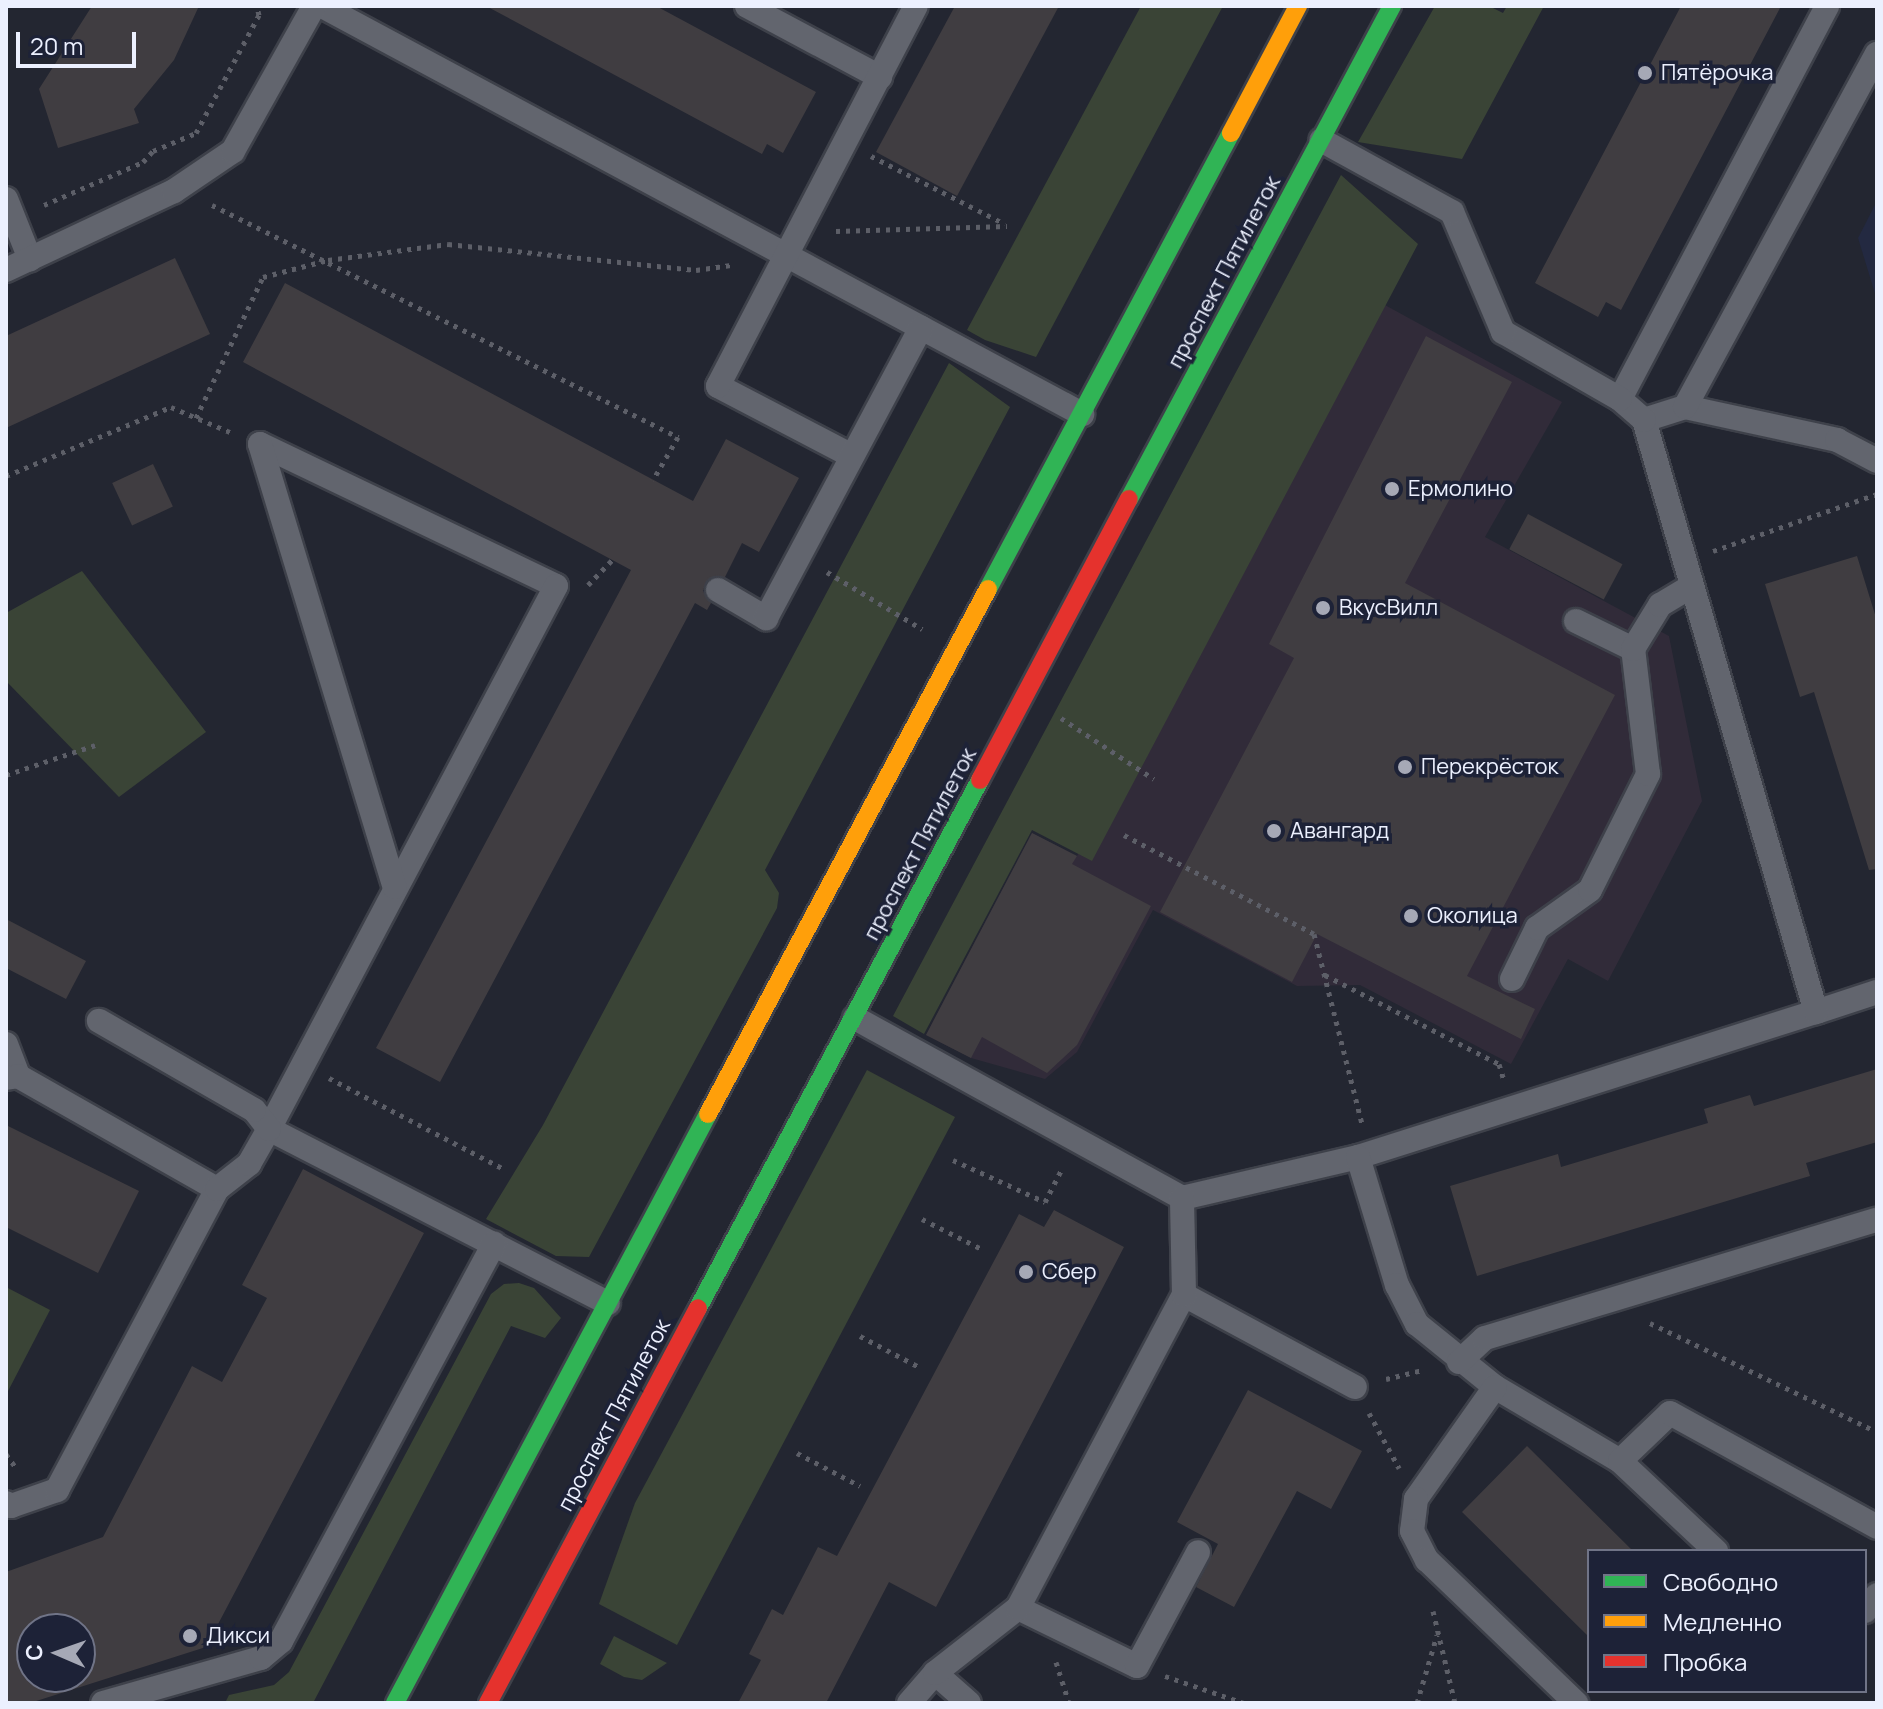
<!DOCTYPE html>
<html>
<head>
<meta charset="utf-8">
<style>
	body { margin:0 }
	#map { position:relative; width:1883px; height:1709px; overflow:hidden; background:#232631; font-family:Manrope,sans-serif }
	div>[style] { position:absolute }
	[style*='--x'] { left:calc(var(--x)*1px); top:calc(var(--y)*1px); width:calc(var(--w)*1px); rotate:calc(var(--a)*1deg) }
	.commercial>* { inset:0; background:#312b39 }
	.built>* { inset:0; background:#232941 }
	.green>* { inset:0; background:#3a4436 }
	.building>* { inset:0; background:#403d41; transform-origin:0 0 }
	.path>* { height:5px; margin-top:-2.5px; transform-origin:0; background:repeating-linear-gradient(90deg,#5d5f68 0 4px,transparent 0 10px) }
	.roads { filter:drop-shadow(2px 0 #3e414a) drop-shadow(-2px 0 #3e414a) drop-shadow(0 2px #3e414a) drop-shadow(0 -2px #3e414a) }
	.lane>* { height:24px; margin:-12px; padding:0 12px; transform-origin:12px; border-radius:12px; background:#62656e }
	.fast>* { height:18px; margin:-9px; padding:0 9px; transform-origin:9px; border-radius:9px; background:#30b455 }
	.slow>* { height:18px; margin:-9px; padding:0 9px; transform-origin:9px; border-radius:9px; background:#ff9f0a }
	.jam>* { height:18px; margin:-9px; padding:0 9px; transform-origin:9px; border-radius:9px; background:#e5322d }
	.dots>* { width:22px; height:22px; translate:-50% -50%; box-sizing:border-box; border:4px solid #1d2237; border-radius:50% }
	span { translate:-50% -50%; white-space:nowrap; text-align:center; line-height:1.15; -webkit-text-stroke:7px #1d2237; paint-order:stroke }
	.poi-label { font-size:22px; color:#ecf0fe }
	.left { translate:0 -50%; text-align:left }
	.street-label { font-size:22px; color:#ecf0fe }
	.frame { position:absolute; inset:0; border:8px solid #ecf0fe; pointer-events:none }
	.legend { position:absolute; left:1587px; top:1549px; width:280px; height:144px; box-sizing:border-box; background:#1d2237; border:2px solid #707487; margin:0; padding:10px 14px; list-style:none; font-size:24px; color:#ecf0fe }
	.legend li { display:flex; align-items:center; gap:16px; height:40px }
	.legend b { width:40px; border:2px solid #707487 }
	.north { position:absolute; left:16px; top:1613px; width:80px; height:80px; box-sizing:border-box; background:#1d2237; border:2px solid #707487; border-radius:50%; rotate:272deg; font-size:22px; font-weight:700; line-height:32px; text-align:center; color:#ecf0fe }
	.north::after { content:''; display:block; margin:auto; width:28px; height:36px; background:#a6a9b6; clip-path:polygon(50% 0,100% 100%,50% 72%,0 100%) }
	.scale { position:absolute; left:16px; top:32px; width:120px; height:36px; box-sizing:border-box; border:4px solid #ecf0fe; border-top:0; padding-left:10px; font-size:24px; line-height:28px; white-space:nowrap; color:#ecf0fe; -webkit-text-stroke:6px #1d2237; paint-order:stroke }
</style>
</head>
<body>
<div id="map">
	<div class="commercial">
		<div style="clip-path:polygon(1363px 293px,1562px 402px,1485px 537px,1669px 636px,1702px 801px,1608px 981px,1568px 959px,1511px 1064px,1360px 985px,1297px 986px,1153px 910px,1077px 1052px,1045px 1079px,971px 1058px,926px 1035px,1032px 833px,1077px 856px)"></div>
	</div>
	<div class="built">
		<div style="clip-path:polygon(1877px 201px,1877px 300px,1858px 238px)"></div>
	</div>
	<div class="green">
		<div style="clip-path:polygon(1141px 6px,1223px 6px,1036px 357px,985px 340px,967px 330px)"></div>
		<div style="clip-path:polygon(1435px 6px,1489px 6px,1503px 13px,1507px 6px,1544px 6px,1462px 159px,1358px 142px)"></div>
		<div style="clip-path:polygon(1341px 175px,1418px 244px,1092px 861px,1032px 830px,924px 1034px,893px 1016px)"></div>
		<div style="clip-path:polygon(949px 363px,1010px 407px,765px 870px,779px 893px,777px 908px,589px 1257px,556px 1256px,486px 1219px,543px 1125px)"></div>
		<div style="clip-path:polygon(82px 571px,206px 732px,119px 797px,6px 681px,6px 613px)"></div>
		<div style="clip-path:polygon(867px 1070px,955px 1117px,677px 1645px,599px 1604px,635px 1503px)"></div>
		<div style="clip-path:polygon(519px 1283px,534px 1288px,561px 1318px,545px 1338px,511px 1326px,313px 1703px,225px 1703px,229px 1695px,274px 1685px,289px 1672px,491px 1294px,504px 1284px)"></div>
		<div style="clip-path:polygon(6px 1287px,50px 1310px,6px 1395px)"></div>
		<div style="clip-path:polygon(614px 1636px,667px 1663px,642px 1680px,624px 1677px,600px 1664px)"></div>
	</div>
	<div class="building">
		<div style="clip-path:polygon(92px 6px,199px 6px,174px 60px,134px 109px,139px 123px,58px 148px,39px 89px)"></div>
		<div style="clip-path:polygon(486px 6px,656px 6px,816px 92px,783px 153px,767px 144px,762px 154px)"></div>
		<div style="clip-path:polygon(955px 6px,1059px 6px,957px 196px,876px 152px)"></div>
		<div style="clip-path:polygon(1681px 6px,1781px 6px,1621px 310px,1606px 302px,1598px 317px,1535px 283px)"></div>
		<div style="clip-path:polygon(175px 258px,210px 334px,6px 428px,6px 336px)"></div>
		<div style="clip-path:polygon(285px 283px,693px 501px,726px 439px,799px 478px,759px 552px,742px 543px,725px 577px,706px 582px,703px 591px,711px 603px,707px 610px,695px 603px,440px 1082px,376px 1048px,631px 570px,243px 362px)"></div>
		<div style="clip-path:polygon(1426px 336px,1512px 382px,1405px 583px,1615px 695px,1467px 976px,1535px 1009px,1521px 1039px,1317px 934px,1292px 982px,1160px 912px,1294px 658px,1269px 644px)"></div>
		<div style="left:153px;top:464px;width:47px;height:45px;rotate:65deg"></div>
		<div style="left:1528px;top:514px;width:107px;height:40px;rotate:28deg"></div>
		<div style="clip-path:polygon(1857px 556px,1877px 621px,1877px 869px,1869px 870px,1814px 692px,1800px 697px,1765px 584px)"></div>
		<div style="clip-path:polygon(1032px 833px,1077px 856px,1072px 864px,1151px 906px,1077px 1045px,1047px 1073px,982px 1037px,971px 1058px,926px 1035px)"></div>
		<div style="clip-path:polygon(6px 919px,86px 961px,66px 999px,6px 968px)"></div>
		<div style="clip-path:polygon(1877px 1069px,1877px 1142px,1806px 1163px,1810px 1176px,1477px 1276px,1450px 1186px,1558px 1154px,1561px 1167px,1708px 1123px,1704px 1109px,1750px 1095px,1754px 1106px)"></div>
		<div style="clip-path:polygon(6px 1125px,139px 1191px,98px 1273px,6px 1227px)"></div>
		<div style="clip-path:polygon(evenodd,303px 1169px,424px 1233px,206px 1647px,30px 1703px,6px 1703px,6px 1572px,103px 1537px,192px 1366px,222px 1382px,267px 1298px,242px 1285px,303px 1169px,32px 1629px,80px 1629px,80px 1677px,32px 1677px,32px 1629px)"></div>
		<div style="clip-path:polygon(1054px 1210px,1124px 1247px,936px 1607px,889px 1582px,826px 1703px,738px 1703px,761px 1660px,749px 1654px,772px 1609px,783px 1615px,818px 1547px,837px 1556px,1019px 1214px,1044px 1227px)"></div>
		<div style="clip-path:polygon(1248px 1390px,1362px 1451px,1331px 1509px,1297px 1491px,1234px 1607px,1196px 1587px,1218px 1544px,1177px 1522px)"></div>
		<div style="clip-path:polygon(1527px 1446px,1633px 1551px,1589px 1551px,1589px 1637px,1462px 1512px)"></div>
	</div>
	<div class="path">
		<div style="--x:871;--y:156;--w:150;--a:26.9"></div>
		<div style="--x:44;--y:205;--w:108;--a:-23.5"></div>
		<div style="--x:143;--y:162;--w:15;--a:-48"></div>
		<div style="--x:153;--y:151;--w:47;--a:-22.7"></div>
		<div style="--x:196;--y:133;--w:134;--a:-61.9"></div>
		<div style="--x:259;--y:15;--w:9;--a:-103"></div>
		<div style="--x:212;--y:205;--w:521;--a:26.47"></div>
		<div style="--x:678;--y:437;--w:50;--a:120.2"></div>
		<div style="--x:836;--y:231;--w:171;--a:-1.7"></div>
		<div style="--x:196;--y:418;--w:156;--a:-64.6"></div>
		<div style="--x:263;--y:277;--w:67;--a:-14.7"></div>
		<div style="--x:328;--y:260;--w:121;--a:-7.6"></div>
		<div style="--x:448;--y:244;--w:249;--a:6"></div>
		<div style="--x:696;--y:270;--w:37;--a:-8"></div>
		<div style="--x:6;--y:476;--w:179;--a:-22.7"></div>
		<div style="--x:171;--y:407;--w:64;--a:23"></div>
		<div style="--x:1713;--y:551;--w:174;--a:-19.2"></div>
		<div style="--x:827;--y:572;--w:111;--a:31"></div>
		<div style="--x:588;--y:585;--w:36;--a:-46"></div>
		<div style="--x:1061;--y:718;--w:111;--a:33.3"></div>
		<div style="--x:6;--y:775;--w:94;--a:-18.6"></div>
		<div style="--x:1124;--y:835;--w:214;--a:27.5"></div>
		<div style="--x:1314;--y:934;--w:196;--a:75.8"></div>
		<div style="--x:1325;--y:975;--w:195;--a:27.1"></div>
		<div style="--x:1499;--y:1064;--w:17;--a:73"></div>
		<div style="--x:329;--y:1078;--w:195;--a:27.5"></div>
		<div style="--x:953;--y:1160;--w:101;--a:24.5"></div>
		<div style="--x:1045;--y:1202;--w:37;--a:-63"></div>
		<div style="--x:922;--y:1219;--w:69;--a:26.6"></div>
		<div style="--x:1650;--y:1323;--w:252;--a:25.6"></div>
		<div style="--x:860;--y:1336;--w:69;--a:27.7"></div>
		<div style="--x:1386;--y:1379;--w:38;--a:-14"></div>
		<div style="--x:1369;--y:1413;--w:63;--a:61.4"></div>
		<div style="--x:797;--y:1453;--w:71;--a:27.6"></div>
		<div style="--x:6;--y:1454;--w:19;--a:54"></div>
		<div style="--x:1433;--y:1611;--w:95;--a:76.6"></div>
		<div style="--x:1056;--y:1662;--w:43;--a:72.4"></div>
		<div style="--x:1165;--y:1676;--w:83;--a:18.9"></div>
		<div style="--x:1417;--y:1703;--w:71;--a:-73.6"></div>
	</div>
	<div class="roads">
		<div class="lane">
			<div style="--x:322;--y:6;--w:863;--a:28.23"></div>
			<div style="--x:747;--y:6;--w:151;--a:28.1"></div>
			<div style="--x:6;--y:199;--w:65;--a:68.2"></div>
			<div style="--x:6;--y:270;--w:186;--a:-25.2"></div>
			<div style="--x:174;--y:191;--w:71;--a:-34.1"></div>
			<div style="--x:233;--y:151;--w:166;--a:-60.8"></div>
			<div style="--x:1620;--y:399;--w:444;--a:-62.2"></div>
			<div style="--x:1685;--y:407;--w:156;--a:12.2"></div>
			<div style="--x:1837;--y:440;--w:45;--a:27.7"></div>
			<div style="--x:1644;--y:420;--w:43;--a:-17.6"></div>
			<div style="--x:1685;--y:407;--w:402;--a:-61.5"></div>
			<div style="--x:260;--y:444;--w:328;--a:25.6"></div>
			<div style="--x:556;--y:586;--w:614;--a:117.86"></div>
			<div style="--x:269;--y:1129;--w:381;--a:27.2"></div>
			<div style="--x:260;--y:444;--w:463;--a:73.1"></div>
			<div style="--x:852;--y:456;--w:151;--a:-152.4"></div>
			<div style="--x:718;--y:386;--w:428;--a:-62.5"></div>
			<div style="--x:718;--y:590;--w:56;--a:30.3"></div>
			<div style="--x:766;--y:618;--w:329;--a:-61.9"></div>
			<div style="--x:1576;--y:621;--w:64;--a:26.2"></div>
			<div style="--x:1512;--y:979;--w:57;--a:-63.9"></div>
			<div style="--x:1537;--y:928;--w:65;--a:-35.6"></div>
			<div style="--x:1590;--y:890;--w:130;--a:-63.4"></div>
			<div style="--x:1648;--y:774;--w:126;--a:-96.8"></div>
			<div style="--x:1633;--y:649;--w:52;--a:-58.5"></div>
			<div style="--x:1660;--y:605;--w:37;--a:-31"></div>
			<div style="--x:1816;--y:1012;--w:64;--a:-18.2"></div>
			<div style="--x:855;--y:1018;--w:373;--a:28.8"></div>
			<div style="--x:1182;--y:1198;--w:181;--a:-13.1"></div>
			<div style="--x:1358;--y:1157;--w:480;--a:-17.6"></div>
			<div style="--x:1816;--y:1012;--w:616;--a:-106.2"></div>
			<div style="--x:1644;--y:420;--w:32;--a:-139"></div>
			<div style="--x:1620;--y:399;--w:135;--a:-150.2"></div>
			<div style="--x:1503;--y:332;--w:130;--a:-113"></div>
			<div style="--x:1452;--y:212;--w:149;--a:-151.2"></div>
			<div style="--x:6;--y:1044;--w:34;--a:69"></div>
			<div style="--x:6;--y:1078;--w:12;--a:-9"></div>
			<div style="--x:18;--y:1076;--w:229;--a:29.6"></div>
			<div style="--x:1358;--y:1157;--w:134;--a:73.1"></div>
			<div style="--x:1397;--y:1285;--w:44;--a:62.9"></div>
			<div style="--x:1417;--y:1324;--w:100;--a:38.9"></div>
			<div style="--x:1495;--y:1387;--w:145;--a:30.6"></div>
			<div style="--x:1620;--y:1461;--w:132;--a:43.2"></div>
			<div style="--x:1184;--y:1295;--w:194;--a:28.3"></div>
			<div style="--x:1459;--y:1362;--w:35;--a:-43"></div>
			<div style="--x:1485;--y:1338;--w:409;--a:-16.8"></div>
			<div style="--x:1495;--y:1387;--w:137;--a:125.2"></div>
			<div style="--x:1416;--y:1499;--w:32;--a:97"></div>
			<div style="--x:1412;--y:1531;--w:33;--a:63"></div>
			<div style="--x:1427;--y:1560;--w:207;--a:43.8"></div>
			<div style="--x:1620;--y:1461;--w:69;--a:-43.8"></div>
			<div style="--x:1670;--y:1413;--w:236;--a:28.8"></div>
			<div style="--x:6;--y:1503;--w:6;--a:31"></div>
			<div style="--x:11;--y:1506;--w:49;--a:-19.2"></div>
			<div style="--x:57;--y:1490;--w:341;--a:-62"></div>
			<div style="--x:217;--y:1189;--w:41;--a:-38"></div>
			<div style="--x:249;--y:1164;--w:40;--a:-60.3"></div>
			<div style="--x:269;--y:1129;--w:24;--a:-128"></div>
			<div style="--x:254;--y:1110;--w:179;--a:-150.1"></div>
			<div style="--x:1018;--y:1608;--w:132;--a:26"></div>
			<div style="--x:1137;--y:1666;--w:129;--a:-61.8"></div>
			<div style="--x:1865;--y:1611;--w:20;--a:-53"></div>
			<div style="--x:935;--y:1673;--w:45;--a:41.4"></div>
			<div style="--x:103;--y:1703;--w:164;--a:-15.9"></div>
			<div style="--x:261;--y:1658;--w:26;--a:-40"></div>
			<div style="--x:281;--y:1641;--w:451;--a:-61.8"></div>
			<div style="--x:909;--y:1703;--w:40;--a:-49"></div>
			<div style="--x:935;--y:1673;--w:105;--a:-38.1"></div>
			<div style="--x:1018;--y:1608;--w:354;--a:-62.1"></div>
			<div style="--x:1184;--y:1295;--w:97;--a:-91.2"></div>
		</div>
		<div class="fast">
			<div style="--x:1129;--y:499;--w:559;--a:-61.92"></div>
			<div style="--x:988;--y:589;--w:517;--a:-61.95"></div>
			<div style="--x:698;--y:1308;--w:599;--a:-61.89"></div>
			<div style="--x:395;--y:1703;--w:667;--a:-62.01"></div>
		</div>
		<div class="slow">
			<div style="--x:1231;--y:133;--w:144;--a:-62.2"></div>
			<div style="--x:708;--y:1114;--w:595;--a:-61.93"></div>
		</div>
		<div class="jam">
			<div style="--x:980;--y:780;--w:318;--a:-62.1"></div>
			<div style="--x:488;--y:1703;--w:447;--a:-62"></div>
		</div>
	</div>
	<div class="dots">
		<div style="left:1645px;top:73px;background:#a6a9b6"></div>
		<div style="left:1392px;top:489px;background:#a6a9b6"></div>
		<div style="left:1323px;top:608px;background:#a6a9b6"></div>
		<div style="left:1405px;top:767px;background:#a6a9b6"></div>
		<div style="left:1274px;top:831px;background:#a6a9b6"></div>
		<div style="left:1411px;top:916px;background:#a6a9b6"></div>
		<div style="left:1026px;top:1272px;background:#a6a9b6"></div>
		<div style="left:190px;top:1636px;background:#a6a9b6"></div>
	</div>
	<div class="poi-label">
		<span class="left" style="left:1661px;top:73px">Пятёрочка</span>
		<span class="left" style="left:1408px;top:489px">Ермолино</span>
		<span class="left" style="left:1339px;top:608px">ВкусВилл</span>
		<span class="left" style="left:1421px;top:767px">Перекрёсток</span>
		<span class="left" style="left:1290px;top:831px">Авангард</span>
		<span class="left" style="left:1427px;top:916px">Околица</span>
		<span class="left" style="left:1042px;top:1272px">Сбер</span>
		<span class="left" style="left:206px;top:1636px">Дикси</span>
	</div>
	<div class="street-label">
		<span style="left:1224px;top:272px;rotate:-62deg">проспект Пятилеток</span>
		<span style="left:920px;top:844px;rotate:-62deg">проспект Пятилеток</span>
		<span style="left:614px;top:1415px;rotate:-62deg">проспект Пятилеток</span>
	</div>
	<div class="frame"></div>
	<ul class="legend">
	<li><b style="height:10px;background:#30b455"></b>Свободно</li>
	<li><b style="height:10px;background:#ff9f0a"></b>Медленно</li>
	<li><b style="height:10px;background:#e5322d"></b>Пробка</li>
	</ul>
	<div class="north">С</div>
	<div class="scale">20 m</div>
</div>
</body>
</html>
